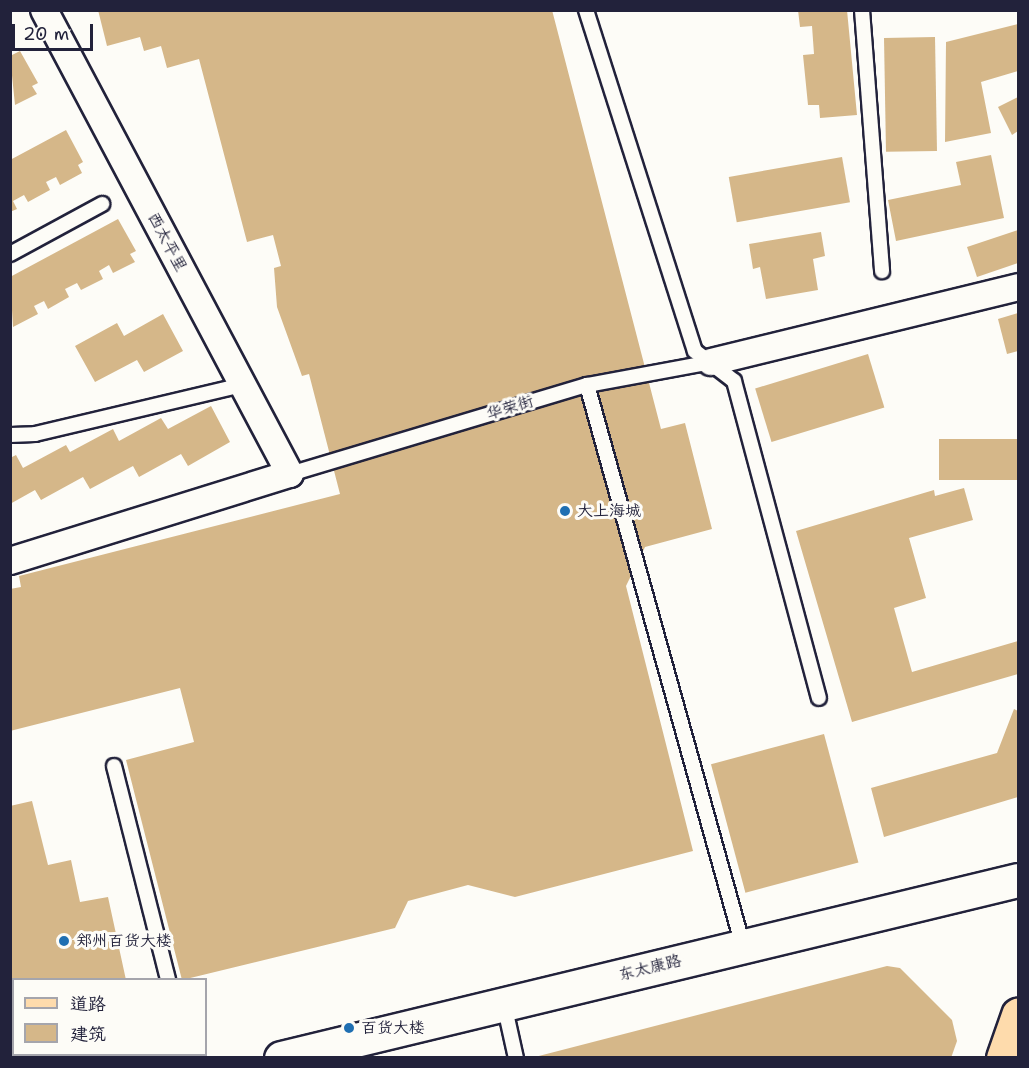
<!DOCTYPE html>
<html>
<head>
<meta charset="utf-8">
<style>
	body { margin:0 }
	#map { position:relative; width:1029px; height:1068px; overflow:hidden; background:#fdfcf7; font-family:"Shantell Sans","LXGW WenKai TC",sans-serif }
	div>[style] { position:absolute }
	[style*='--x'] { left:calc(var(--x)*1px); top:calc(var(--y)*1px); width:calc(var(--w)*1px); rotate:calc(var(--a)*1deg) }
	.building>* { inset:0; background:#d5b789; transform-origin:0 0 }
	.roads { filter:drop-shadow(2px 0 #22223b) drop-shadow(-2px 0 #22223b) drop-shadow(0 2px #22223b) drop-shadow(0 -2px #22223b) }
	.lane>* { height:14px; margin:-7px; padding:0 7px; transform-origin:7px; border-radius:7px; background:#fdfcf7 }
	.street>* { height:26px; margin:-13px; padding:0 13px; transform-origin:13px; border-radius:13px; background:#fdfcf7 }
	.secondary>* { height:33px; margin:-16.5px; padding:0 16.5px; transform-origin:16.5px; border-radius:16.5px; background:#fdfcf7 }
	.primary>* { height:33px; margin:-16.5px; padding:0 16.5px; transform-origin:16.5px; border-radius:16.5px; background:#fedbac }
	.dots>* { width:16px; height:16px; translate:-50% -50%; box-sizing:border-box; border:3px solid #fdfcf7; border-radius:50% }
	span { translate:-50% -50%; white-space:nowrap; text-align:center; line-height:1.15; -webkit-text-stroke:6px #fdfcf7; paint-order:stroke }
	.street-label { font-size:16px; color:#22223b }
	.poi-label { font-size:16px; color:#22223b }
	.left { translate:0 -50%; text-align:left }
	.frame { position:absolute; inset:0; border:12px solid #22223b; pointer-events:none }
	.legend { position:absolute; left:12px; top:978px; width:195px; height:78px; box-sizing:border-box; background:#fdfcf7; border:2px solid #a5a5ac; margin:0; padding:8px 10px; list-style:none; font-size:18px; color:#22223b }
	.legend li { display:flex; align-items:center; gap:12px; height:30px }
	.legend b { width:30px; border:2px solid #a5a5ac }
	.scale { position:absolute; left:12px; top:24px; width:81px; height:27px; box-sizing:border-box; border:3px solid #22223b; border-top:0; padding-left:8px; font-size:18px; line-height:21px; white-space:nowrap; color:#22223b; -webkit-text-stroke:4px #fdfcf7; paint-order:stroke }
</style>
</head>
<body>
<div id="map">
	<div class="building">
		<div style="clip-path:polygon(98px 10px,552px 10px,661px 429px,685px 423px,712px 529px,645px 547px,626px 586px,693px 851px,515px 897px,468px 885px,408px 901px,395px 928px,182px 980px,126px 760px,194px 742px,180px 688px,10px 731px,10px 589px,21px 587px,19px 576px,340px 494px,309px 374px,302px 376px,277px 307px,274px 268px,281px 266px,273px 235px,247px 242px,199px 59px,167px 68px,161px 46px,144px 51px,140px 37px,107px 46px)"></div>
		<div style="clip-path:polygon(798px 10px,847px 10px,857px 115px,820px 118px,819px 105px,808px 105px,803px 55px,814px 54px,812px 26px,800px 27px)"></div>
		<div style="clip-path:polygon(1018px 24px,1018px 71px,981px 82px,991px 133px,945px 142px,946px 42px)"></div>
		<div style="left:935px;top:37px;width:114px;height:51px;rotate:89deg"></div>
		<div style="clip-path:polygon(20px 51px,38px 83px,32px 86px,37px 94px,15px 105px,10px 56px)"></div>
		<div style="clip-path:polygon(1018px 97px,1018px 131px,1012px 135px,998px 107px)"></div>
		<div style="clip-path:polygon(66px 130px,83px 162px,78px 165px,82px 173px,60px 185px,56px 177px,46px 182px,50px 190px,28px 202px,24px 195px,13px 201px,17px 209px,10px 212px,10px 160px)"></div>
		<div style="clip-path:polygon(991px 155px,1004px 218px,896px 241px,888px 200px,961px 185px,956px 162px)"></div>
		<div style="left:842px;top:157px;width:46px;height:115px;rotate:80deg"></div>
		<div style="clip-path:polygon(118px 219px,136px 251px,130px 254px,135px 262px,113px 273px,109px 265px,99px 271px,103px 279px,81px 290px,77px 283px,65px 289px,69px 297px,48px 309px,44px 301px,34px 306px,38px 314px,13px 327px,10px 277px)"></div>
		<div style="clip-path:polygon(1018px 230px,1018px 263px,977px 277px,967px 247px)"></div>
		<div style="clip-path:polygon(821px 232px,825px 256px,813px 259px,818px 290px,766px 299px,760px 267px,753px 269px,749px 244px)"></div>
		<div style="clip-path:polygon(1018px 313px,1018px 351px,1007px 354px,998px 319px)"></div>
		<div style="clip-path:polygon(163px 314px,183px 351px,144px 372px,137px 360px,95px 382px,75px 346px,117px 323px,124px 336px)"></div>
		<div style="left:868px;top:354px;width:56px;height:118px;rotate:73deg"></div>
		<div style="clip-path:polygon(211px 406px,230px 442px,188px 466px,181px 454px,139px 477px,133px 466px,90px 489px,83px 477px,41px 500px,35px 490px,10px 504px,10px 458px,16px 455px,23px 468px,66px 445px,70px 452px,113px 429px,119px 441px,161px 418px,168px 429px)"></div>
		<div style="left:1018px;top:439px;width:41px;height:79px;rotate:90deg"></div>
		<div style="clip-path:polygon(964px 488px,973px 520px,909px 538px,926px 598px,894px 608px,912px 672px,1018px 641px,1018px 674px,852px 722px,796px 531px,934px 490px,935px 496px)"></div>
		<div style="clip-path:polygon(1014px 709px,1018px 711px,1018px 797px,884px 837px,871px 788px,997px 753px)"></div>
		<div style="left:824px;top:734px;width:133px;height:117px;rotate:75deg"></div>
		<div style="clip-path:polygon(32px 801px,48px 865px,71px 860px,80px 902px,108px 897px,126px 980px,14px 980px,10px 1034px,10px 806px)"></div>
		<div style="clip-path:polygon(887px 966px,900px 968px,952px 1020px,957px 1041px,951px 1058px,531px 1058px)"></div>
	</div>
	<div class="roads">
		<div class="lane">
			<div style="--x:586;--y:10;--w:358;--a:72.3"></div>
			<div style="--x:695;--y:351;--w:49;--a:37.6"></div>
			<div style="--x:734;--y:381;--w:328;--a:75"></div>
			<div style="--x:862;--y:10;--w:262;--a:85.6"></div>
			<div style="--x:10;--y:254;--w:105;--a:-28.5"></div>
			<div style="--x:587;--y:385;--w:582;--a:74.46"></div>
			<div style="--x:10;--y:435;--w:25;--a:-2"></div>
			<div style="--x:35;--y:434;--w:214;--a:-13.3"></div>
			<div style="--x:290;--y:474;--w:310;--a:-16.7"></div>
			<div style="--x:587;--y:385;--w:126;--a:-10.5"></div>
			<div style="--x:114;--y:766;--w:221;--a:75.8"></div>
			<div style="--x:504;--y:1004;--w:55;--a:77.5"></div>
			<div style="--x:187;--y:1054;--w:4;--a:76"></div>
		</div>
		<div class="street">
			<div style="--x:711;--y:362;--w:316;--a:-13.7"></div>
			<div style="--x:10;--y:561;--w:293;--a:-17.3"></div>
			<div style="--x:290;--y:474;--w:525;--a:-117.93"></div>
		</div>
		<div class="secondary">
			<div style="--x:281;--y:1058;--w:758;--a:-13.58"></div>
		</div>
		<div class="primary">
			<div style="--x:1003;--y:1058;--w:46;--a:-70.8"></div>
		</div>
	</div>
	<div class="dots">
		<div style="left:565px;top:511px;background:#1f6fb2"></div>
		<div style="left:64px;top:941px;background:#1f6fb2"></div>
		<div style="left:349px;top:1028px;background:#1f6fb2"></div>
	</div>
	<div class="street-label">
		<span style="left:167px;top:242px;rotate:62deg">西太平里</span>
		<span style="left:510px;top:408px;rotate:-17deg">华荣街</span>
		<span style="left:650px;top:968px;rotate:-14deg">东太康路</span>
	</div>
	<div class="poi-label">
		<span class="left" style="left:577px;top:511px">大上海城</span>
		<span class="left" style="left:76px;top:941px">郑州百货大楼</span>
		<span class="left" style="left:361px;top:1028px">百货大楼</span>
	</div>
	<div class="frame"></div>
	<ul class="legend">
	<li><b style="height:8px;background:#fedbac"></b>道路</li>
	<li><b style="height:16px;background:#d5b789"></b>建筑</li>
	</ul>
	<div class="scale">20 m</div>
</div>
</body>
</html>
